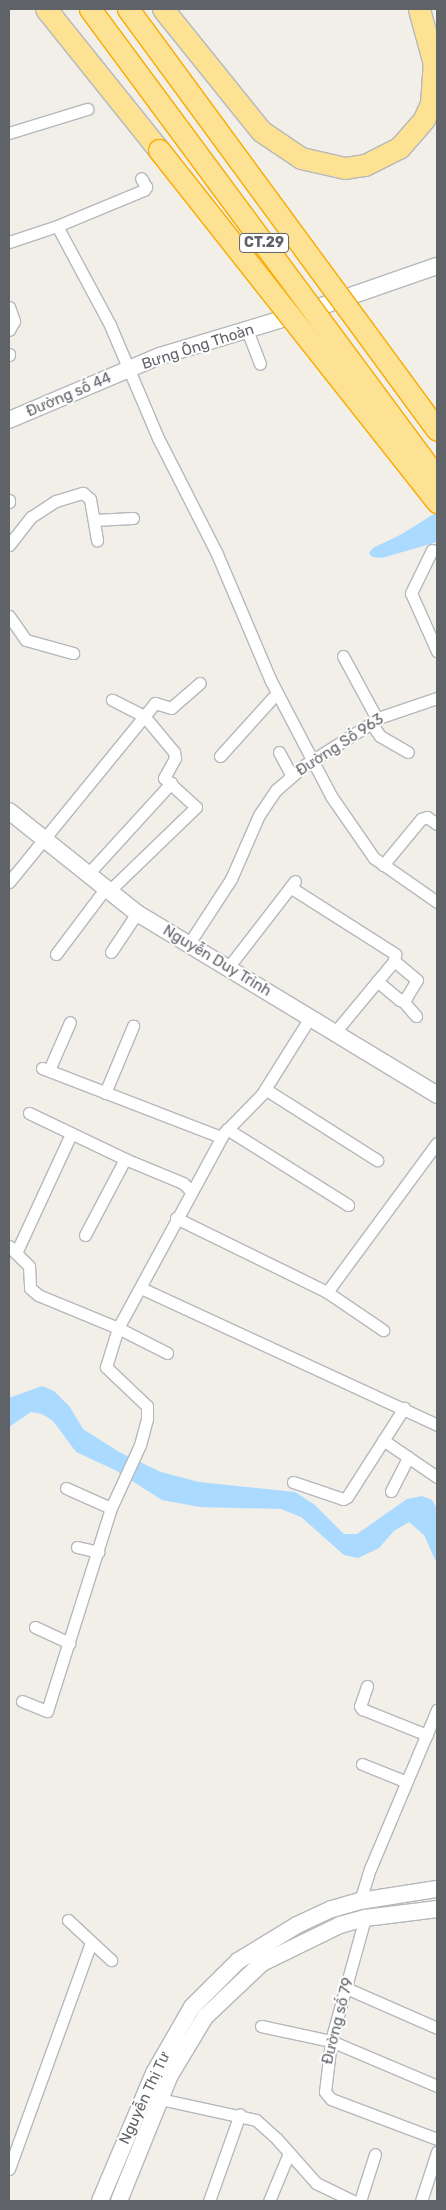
<!DOCTYPE html>
<html>
<head>
<meta charset="utf-8">
<style>
	body { margin:0 }
	#map { position:relative; width:446px; height:2210px; overflow:hidden; background:#f1efe8; font-family:Rubik,sans-serif }
	div>[style] { position:absolute }
	[style*='--x'] { left:calc(var(--x)*1px); top:calc(var(--y)*1px); width:calc(var(--w)*1px); rotate:calc(var(--a)*1deg) }
	.water>* { inset:0; background:#aadaff }
	.roads { filter:drop-shadow(1px 0 #b5b8bc) drop-shadow(-1px 0 #b5b8bc) drop-shadow(0 1px #b5b8bc) drop-shadow(0 -1px #b5b8bc) }
	.street>* { height:11px; margin:-5.5px; padding:0 5.5px; transform-origin:5.5px; border-radius:5.5px; background:#fff }
	.secondary>* { height:16px; margin:-8px; padding:0 8px; transform-origin:8px; border-radius:8px; background:#fff }
	.highway>* { height:21px; margin:-10.5px; padding:0 10.5px; transform-origin:10.5px; border-radius:10.5px; background:#fde293 }
	.bridges { filter:drop-shadow(1px 0 #f9ab00) drop-shadow(-1px 0 #f9ab00) drop-shadow(0 1px #f9ab00) drop-shadow(0 -1px #f9ab00) }
	.highway-bridge>* { height:21px; margin:-10.5px; padding:0 10.5px; transform-origin:10.5px; border-radius:10.5px; background:#fde293 }
	span { translate:-50% -50%; white-space:nowrap; text-align:center; line-height:1.15; -webkit-text-stroke:4px #fff; paint-order:stroke }
	.shield-label span { padding:1px 4px; background:#fff; border:1px solid; border-radius:4px; -webkit-text-stroke-width:0 }
	.shield-label { font-size:14px; color:#5f6368; font-weight:700 }
	.street-label { font-size:15px; color:#5f6368 }
	.frame { position:absolute; inset:0; border:10px solid #5f6368; pointer-events:none }
</style>
</head>
<body>
<div id="map">
	<div class="water">
		<div style="clip-path:polygon(437px 512px,437px 542px,382px 558px,372px 557px,369px 553px,373px 548px,402px 534px)"></div>
		<div style="clip-path:polygon(42px 1386px,54px 1391px,70px 1407px,83px 1429px,119px 1452px,161px 1472px,199px 1482px,295px 1492px,315px 1505px,344px 1534px,357px 1534px,407px 1499px,422px 1496px,432px 1500px,437px 1509px,437px 1564px,424px 1535px,409px 1522px,394px 1531px,379px 1548px,358px 1558px,344px 1555px,301px 1517px,281px 1509px,200px 1507px,162px 1500px,115px 1470px,76px 1452px,53px 1421px,42px 1414px,31px 1412px,9px 1427px,9px 1398px)"></div>
	</div>
	<div class="roads">
		<div class="street">
			<div style="--x:9;--y:133;--w:82;--a:-17.1"></div>
			<div style="--x:57;--y:226;--w:94;--a:-22.5"></div>
			<div style="--x:144;--y:190;--w:4;--a:-56"></div>
			<div style="--x:146;--y:187;--w:10;--a:-119"></div>
			<div style="--x:9;--y:242;--w:51;--a:-18.4"></div>
			<div style="--x:57;--y:226;--w:112;--a:61.8"></div>
			<div style="--x:110;--y:325;--w:123;--a:67"></div>
			<div style="--x:158;--y:438;--w:130;--a:63"></div>
			<div style="--x:217;--y:554;--w:138;--a:67"></div>
			<div style="--x:271;--y:681;--w:130;--a:62.4"></div>
			<div style="--x:331;--y:796;--w:75;--a:55.3"></div>
			<div style="--x:374;--y:858;--w:77;--a:34.9"></div>
			<div style="--x:9;--y:307;--w:15;--a:70"></div>
			<div style="--x:14;--y:321;--w:10;--a:119"></div>
			<div style="--x:247;--y:330;--w:36;--a:69"></div>
			<div style="--x:9;--y:354;--w:1;--a:90"></div>
			<div style="--x:9;--y:500;--w:2;--a:90"></div>
			<div style="--x:94;--y:520;--w:39;--a:-3"></div>
			<div style="--x:9;--y:545;--w:36;--a:-52"></div>
			<div style="--x:31;--y:517;--w:30;--a:-33"></div>
			<div style="--x:56;--y:501;--w:28;--a:-17"></div>
			<div style="--x:83;--y:493;--w:9;--a:41"></div>
			<div style="--x:90;--y:499;--w:42;--a:80.3"></div>
			<div style="--x:432;--y:550;--w:48;--a:116"></div>
			<div style="--x:411;--y:593;--w:64;--a:65.9"></div>
			<div style="--x:9;--y:616;--w:29;--a:55"></div>
			<div style="--x:26;--y:640;--w:49;--a:15.5"></div>
			<div style="--x:343;--y:656;--w:72;--a:61.6"></div>
			<div style="--x:371;--y:723;--w:16;--a:55"></div>
			<div style="--x:380;--y:736;--w:32;--a:30"></div>
			<div style="--x:279;--y:752;--w:27;--a:62"></div>
			<div style="--x:220;--y:756;--w:85;--a:-47.9"></div>
			<div style="--x:383;--y:865;--w:60;--a:-50.4"></div>
			<div style="--x:421;--y:819;--w:6;--a:-18"></div>
			<div style="--x:427;--y:817;--w:12;--a:35"></div>
			<div style="--x:87;--y:875;--w:125;--a:-47.6"></div>
			<div style="--x:9;--y:882;--w:231;--a:-50.8"></div>
			<div style="--x:155;--y:703;--w:17;--a:17"></div>
			<div style="--x:171;--y:708;--w:38;--a:-41"></div>
			<div style="--x:290;--y:887;--w:125;--a:32.5"></div>
			<div style="--x:395;--y:954;--w:7;--a:98"></div>
			<div style="--x:394;--y:961;--w:91;--a:129.6"></div>
			<div style="--x:109;--y:891;--w:121;--a:-44"></div>
			<div style="--x:196;--y:807;--w:43;--a:-137.8"></div>
			<div style="--x:164;--y:778;--w:23;--a:-61"></div>
			<div style="--x:175;--y:758;--w:6;--a:-99"></div>
			<div style="--x:174;--y:752;--w:47;--a:-129.8"></div>
			<div style="--x:144;--y:716;--w:36;--a:-153"></div>
			<div style="--x:188;--y:945;--w:79;--a:-56.9"></div>
			<div style="--x:231;--y:879;--w:70;--a:-66.4"></div>
			<div style="--x:259;--y:815;--w:30;--a:-56"></div>
			<div style="--x:276;--y:790;--w:38;--a:-41"></div>
			<div style="--x:305;--y:765;--w:90;--a:-32.3"></div>
			<div style="--x:381;--y:717;--w:59;--a:-18.7"></div>
			<div style="--x:111;--y:952;--w:47;--a:-56.3"></div>
			<div style="--x:56;--y:954;--w:81;--a:-53"></div>
			<div style="--x:227;--y:969;--w:111;--a:-52.3"></div>
			<div style="--x:377;--y:981;--w:30;--a:40"></div>
			<div style="--x:400;--y:1000;--w:6;--a:-18"></div>
			<div style="--x:406;--y:998;--w:21;--a:-59"></div>
			<div style="--x:417;--y:980;--w:30;--a:-140"></div>
			<div style="--x:403;--y:1001;--w:20;--a:49"></div>
			<div style="--x:42;--y:1068;--w:192;--a:21.1"></div>
			<div style="--x:49;--y:1070;--w:52;--a:-66.4"></div>
			<div style="--x:265;--y:1089;--w:133;--a:32.4"></div>
			<div style="--x:105;--y:1093;--w:73;--a:-67.3"></div>
			<div style="--x:29;--y:1113;--w:106;--a:25.6"></div>
			<div style="--x:227;--y:1129;--w:143;--a:32.1"></div>
			<div style="--x:176;--y:1218;--w:168;--a:26.1"></div>
			<div style="--x:327;--y:1292;--w:68;--a:34.2"></div>
			<div style="--x:85;--y:1235;--w:86;--a:-62.2"></div>
			<div style="--x:125;--y:1159;--w:63;--a:22.5"></div>
			<div style="--x:183;--y:1183;--w:10;--a:45"></div>
			<div style="--x:9;--y:1246;--w:28;--a:45"></div>
			<div style="--x:29;--y:1266;--w:22;--a:87"></div>
			<div style="--x:30;--y:1288;--w:11;--a:41"></div>
			<div style="--x:38;--y:1295;--w:87;--a:22.4"></div>
			<div style="--x:118;--y:1328;--w:55;--a:27"></div>
			<div style="--x:16;--y:1253;--w:131;--a:-65.2"></div>
			<div style="--x:141;--y:1288;--w:326;--a:24.8"></div>
			<div style="--x:327;--y:1292;--w:185;--a:-53.6"></div>
			<div style="--x:383;--y:1440;--w:65;--a:34.4"></div>
			<div style="--x:293;--y:1482;--w:53;--a:18.8"></div>
			<div style="--x:343;--y:1499;--w:4;--a:-27"></div>
			<div style="--x:347;--y:1497;--w:106;--a:-57.4"></div>
			<div style="--x:66;--y:1488;--w:49;--a:24"></div>
			<div style="--x:391;--y:1491;--w:38;--a:-63"></div>
			<div style="--x:77;--y:1547;--w:22;--a:13"></div>
			<div style="--x:35;--y:1627;--w:38;--a:25"></div>
			<div style="--x:367;--y:1686;--w:21;--a:109"></div>
			<div style="--x:360;--y:1706;--w:4;--a:56"></div>
			<div style="--x:362;--y:1709;--w:70;--a:21.8"></div>
			<div style="--x:22;--y:1701;--w:27;--a:22"></div>
			<div style="--x:47;--y:1711;--w:213;--a:-72.5"></div>
			<div style="--x:111;--y:1508;--w:69;--a:-65.3"></div>
			<div style="--x:140;--y:1445;--w:27;--a:-75"></div>
			<div style="--x:147;--y:1419;--w:13;--a:-90"></div>
			<div style="--x:147;--y:1406;--w:57;--a:-136.4"></div>
			<div style="--x:106;--y:1367;--w:41;--a:-72.9"></div>
			<div style="--x:118;--y:1328;--w:222;--a:-61.5"></div>
			<div style="--x:224;--y:1133;--w:54;--a:-45.7"></div>
			<div style="--x:262;--y:1094;--w:92;--a:-57.9"></div>
			<div style="--x:362;--y:1764;--w:48;--a:21.8"></div>
			<div style="--x:360;--y:1901;--w:34;--a:-73"></div>
			<div style="--x:370;--y:1869;--w:173;--a:-67.2"></div>
			<div style="--x:365;--y:1918;--w:128;--a:105.5"></div>
			<div style="--x:331;--y:2041;--w:51;--a:96.7"></div>
			<div style="--x:325;--y:2092;--w:9;--a:49"></div>
			<div style="--x:331;--y:2099;--w:113;--a:20.7"></div>
			<div style="--x:68;--y:1920;--w:59;--a:42.9"></div>
			<div style="--x:346;--y:1988;--w:99;--a:23.7"></div>
			<div style="--x:261;--y:2026;--w:72;--a:12.1"></div>
			<div style="--x:331;--y:2041;--w:115;--a:23"></div>
			<div style="--x:160;--y:2099;--w:98;--a:12.3"></div>
			<div style="--x:256;--y:2120;--w:28;--a:42"></div>
			<div style="--x:277;--y:2139;--w:59;--a:48.4"></div>
			<div style="--x:316;--y:2183;--w:41;--a:25.9"></div>
			<div style="--x:9;--y:2169;--w:240;--a:-70.1"></div>
			<div style="--x:209;--y:2201;--w:92;--a:-70.4"></div>
			<div style="--x:269;--y:2201;--w:52;--a:-67.4"></div>
			<div style="--x:360;--y:2201;--w:49;--a:-72.3"></div>
			<div style="--x:421;--y:2201;--w:52;--a:-71.9"></div>
		</div>
		<div class="secondary">
			<div style="--x:9;--y:420;--w:164;--a:-23"></div>
			<div style="--x:160;--y:356;--w:142;--a:-16.8"></div>
			<div style="--x:296;--y:315;--w:149;--a:-19.2"></div>
			<div style="--x:9;--y:811;--w:164;--a:38.6"></div>
			<div style="--x:137;--y:913;--w:351;--a:31.2"></div>
			<div style="--x:100;--y:2201;--w:139;--a:-67.1"></div>
			<div style="--x:154;--y:2073;--w:76;--a:-60.1"></div>
			<div style="--x:192;--y:2007;--w:65;--a:-45"></div>
			<div style="--x:238;--y:1961;--w:69;--a:-31.4"></div>
			<div style="--x:297;--y:1925;--w:38;--a:-25"></div>
			<div style="--x:332;--y:1909;--w:29;--a:-16"></div>
			<div style="--x:360;--y:1901;--w:78;--a:-8.9"></div>
			<div style="--x:119;--y:2201;--w:134;--a:-68"></div>
			<div style="--x:169;--y:2077;--w:70;--a:-59"></div>
			<div style="--x:205;--y:2017;--w:79;--a:-43.5"></div>
			<div style="--x:262;--y:1963;--w:87;--a:-26"></div>
			<div style="--x:340;--y:1925;--w:26;--a:-16"></div>
			<div style="--x:365;--y:1918;--w:73;--a:-7.1"></div>
		</div>
		<div class="highway">
			<div style="--x:46;--y:9;--w:181;--a:51.3"></div>
			<div style="--x:163;--y:9;--w:156;--a:51.2"></div>
			<div style="--x:261;--y:131;--w:48;--a:34"></div>
			<div style="--x:301;--y:158;--w:45;--a:12.8"></div>
			<div style="--x:345;--y:168;--w:20;--a:-9"></div>
			<div style="--x:365;--y:165;--w:39;--a:-27"></div>
			<div style="--x:400;--y:147;--w:37;--a:-49"></div>
			<div style="--x:424;--y:119;--w:17;--a:-66"></div>
			<div style="--x:431;--y:103;--w:39;--a:-86"></div>
			<div style="--x:434;--y:64;--w:57;--a:-105.3"></div>
		</div>
	</div>
	<div class="bridges">
		<div class="highway-bridge">
			<div style="--x:90;--y:9;--w:583;--a:53.5"></div>
			<div style="--x:128;--y:9;--w:522;--a:53.72"></div>
			<div style="--x:159;--y:150;--w:449;--a:51.7"></div>
		</div>
	</div>
	<div class="shield-label">
		<span style="left:264px;top:243px">CT.29</span>
	</div>
	<div class="street-label">
		<span style="left:198px;top:347px;rotate:-18deg">Bưng Ông Thoàn</span>
		<span style="left:69px;top:395px;rotate:-23deg">Đường số 44</span>
		<span style="left:340px;top:745px;rotate:-33deg">Đường Số 963</span>
		<span style="left:217px;top:961px;rotate:31deg">Nguyễn Duy Trinh</span>
		<span style="left:338px;top:2021px;rotate:-76deg">Đường số 79</span>
		<span style="left:145px;top:2098px;rotate:-65deg">Nguyễn Thị Tư</span>
	</div>
	<div class="frame"></div>
</div>
</body>
</html>
